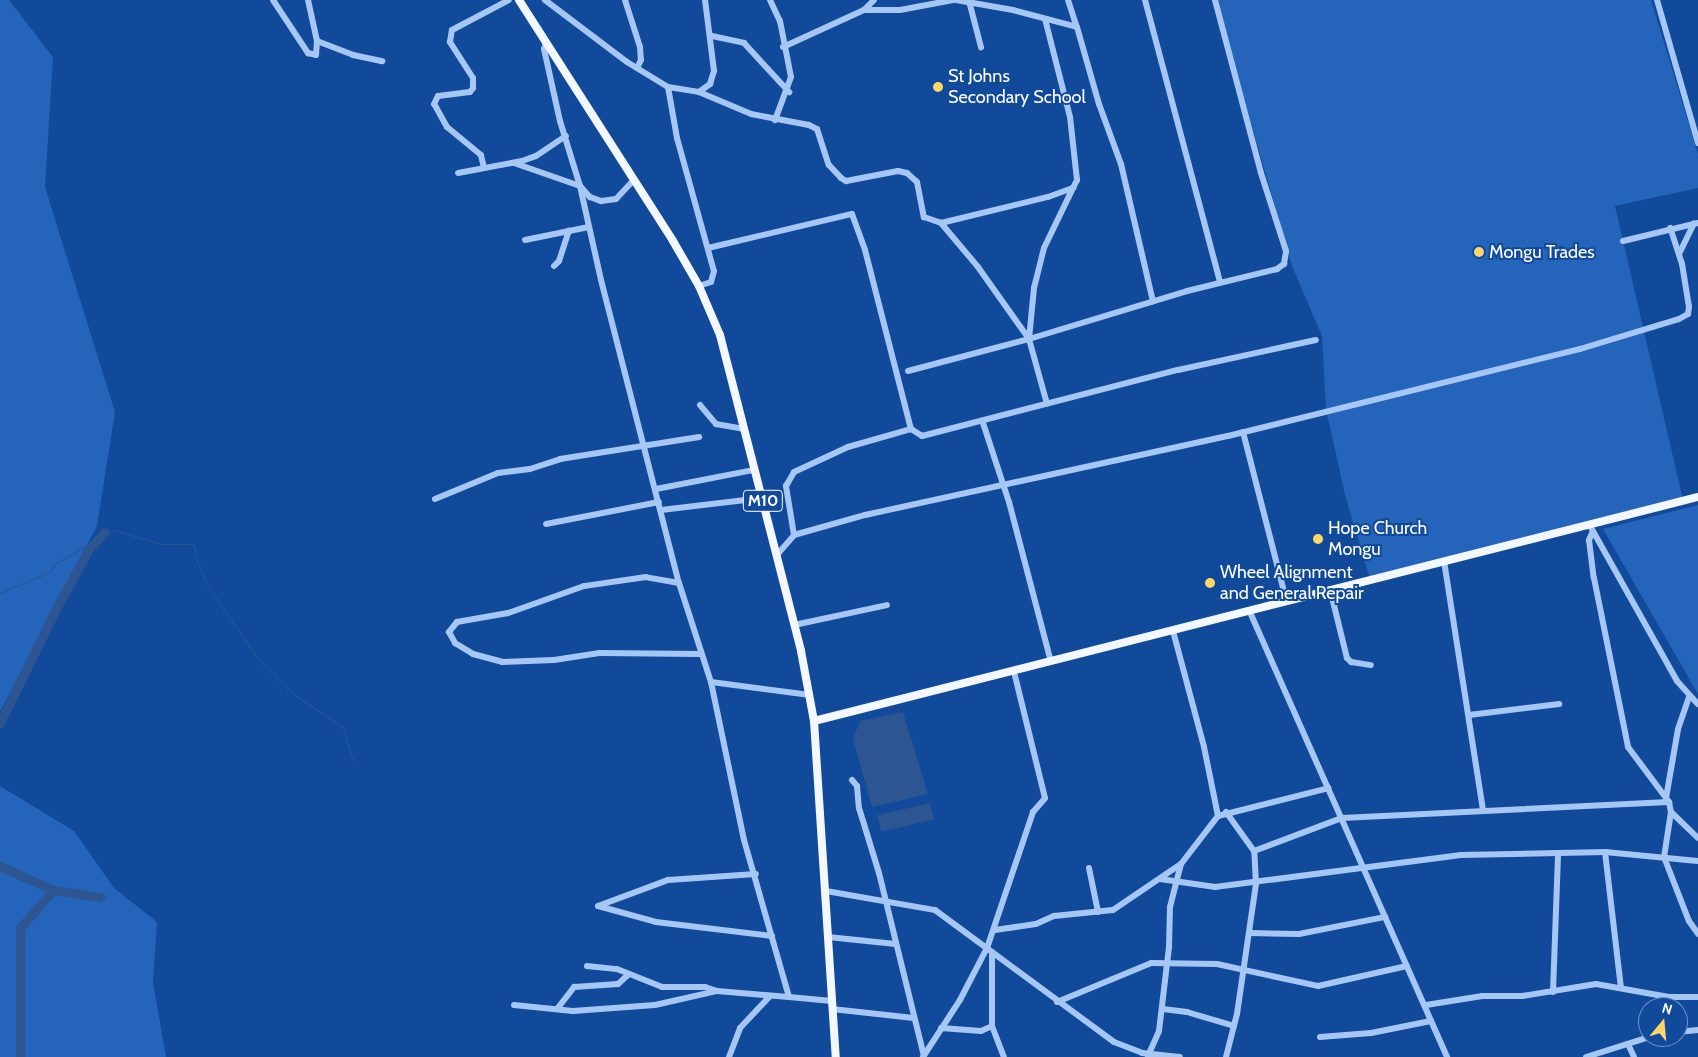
<!DOCTYPE html>
<html>
<head>
<meta charset="utf-8">
<style>
	body { margin:0 }
	#map { position:relative; width:1698px; height:1057px; overflow:hidden; background:#114a9b; font-family:Cabin,sans-serif }
	div>[style] { position:absolute }
	[style*='--x'] { left:calc(var(--x)*1px); top:calc(var(--y)*1px); width:calc(var(--w)*1px); rotate:calc(var(--a)*1deg) }
	.green>* { inset:0; background:#2464ba }
	.water>* { inset:0; background:#2c5591; transform-origin:0 0 }
	.stream>* { height:1px; margin:-0.5px; padding:0 0.5px; transform-origin:0.5px; border-radius:0.5px; background:#2c5591 }
	.river>* { height:9px; margin:-4.5px; padding:0 4.5px; transform-origin:4.5px; border-radius:4.5px; background:#2c5591 }
	.minor>* { height:6px; margin:-3px; padding:0 3px; transform-origin:3px; border-radius:3px; background:#a6c7f4 }
	.major>* { height:8px; margin:-4px; padding:0 4px; transform-origin:4px; border-radius:4px; background:#f3f7ff }
	.dots>* { width:14px; height:14px; translate:-50% -50%; box-sizing:border-box; border:2px solid #114a9b; border-radius:50% }
	span { translate:-50% -50%; white-space:nowrap; text-align:center; line-height:1.15; -webkit-text-stroke:4px #114a9b; paint-order:stroke }
	.shield-label span { padding:1px 4px; background:#114a9b; border:1px solid; border-radius:4px; -webkit-text-stroke-width:0 }
	.shield-label { font-size:16px; color:#fff; font-weight:700 }
	.poi-label { font-size:18px; color:#fff }
	.left { translate:0 -50%; text-align:left }
	.north { position:absolute; left:1638px; top:997px; width:50px; height:50px; box-sizing:border-box; background:#114a9b; border:1px solid #7092c3; border-radius:50%; rotate:17deg; font-size:14px; font-weight:700; line-height:20px; text-align:center; color:#fff }
	.north::after { content:''; display:block; margin:auto; width:18px; height:22px; background:#ffd769; clip-path:polygon(50% 0,100% 100%,50% 72%,0 100%) }
</style>
</head>
<body>
<div id="map">
	<div class="green">
		<div style="clip-path:polygon(0 0,9px 0,53px 57px,45px 187px,115px 412px,97px 526px,0 712px)"></div>
		<div style="clip-path:polygon(1216px 0,1651px 0,1698px 154px,1698px 188px,1615px 206px,1683px 500px,1370px 579px,1345px 495px,1326px 409px,1322px 336px,1292px 266px)"></div>
		<div style="clip-path:polygon(1698px 505px,1698px 694px,1603px 529px)"></div>
		<div style="clip-path:polygon(0 786px,74px 831px,114px 888px,157px 922px,153px 982px,166px 1057px,0 1057px)"></div>
	</div>
	<div class="water">
		<div style="clip-path:polygon(903px 712px,928px 794px,872px 807px,853px 739px,860px 721px)"></div>
		<div style="left:930px;top:803px;width:17px;height:54px;rotate:77deg"></div>
	</div>
	<div class="stream">
		<div style="--x:0;--y:593;--w:54;--a:-22.8"></div>
		<div style="--x:50;--y:572;--w:11;--a:-56"></div>
		<div style="--x:56;--y:563;--w:67;--a:-29.6"></div>
		<div style="--x:114;--y:530;--w:49;--a:16.6"></div>
		<div style="--x:161;--y:544;--w:33;--a:0"></div>
		<div style="--x:194;--y:544;--w:14;--a:82"></div>
		<div style="--x:196;--y:558;--w:29;--a:68"></div>
		<div style="--x:207;--y:585;--w:90;--a:55.4"></div>
		<div style="--x:258;--y:659;--w:48;--a:45"></div>
		<div style="--x:292;--y:693;--w:61;--a:33.7"></div>
		<div style="--x:343;--y:727;--w:35;--a:74"></div>
	</div>
	<div class="river">
		<div style="--x:0;--y:723;--w:131;--a:-63.8"></div>
		<div style="--x:58;--y:605;--w:64;--a:-61"></div>
		<div style="--x:89;--y:549;--w:23;--a:-47"></div>
		<div style="--x:0;--y:866;--w:58;--a:24.4"></div>
		<div style="--x:53;--y:890;--w:48;--a:8.5"></div>
		<div style="--x:20;--y:1057;--w:129;--a:-90"></div>
		<div style="--x:20;--y:928;--w:50;--a:-49"></div>
	</div>
	<div class="minor">
		<div style="--x:273;--y:0;--w:64;--a:56.6"></div>
		<div style="--x:308;--y:53;--w:8;--a:14"></div>
		<div style="--x:316;--y:55;--w:14;--a:-86"></div>
		<div style="--x:317;--y:41;--w:42;--a:-102.4"></div>
		<div style="--x:545;--y:0;--w:103;--a:37.1"></div>
		<div style="--x:627;--y:62;--w:48;--a:31.4"></div>
		<div style="--x:668;--y:87;--w:31;--a:9"></div>
		<div style="--x:699;--y:92;--w:56;--a:22.9"></div>
		<div style="--x:751;--y:114;--w:59;--a:10.7"></div>
		<div style="--x:809;--y:125;--w:9;--a:27"></div>
		<div style="--x:817;--y:129;--w:38;--a:72"></div>
		<div style="--x:829;--y:165;--w:18;--a:47"></div>
		<div style="--x:841;--y:178;--w:6;--a:31"></div>
		<div style="--x:846;--y:181;--w:53;--a:-10.9"></div>
		<div style="--x:898;--y:171;--w:9;--a:13"></div>
		<div style="--x:907;--y:173;--w:13;--a:42"></div>
		<div style="--x:917;--y:182;--w:36;--a:79"></div>
		<div style="--x:924;--y:217;--w:18;--a:19"></div>
		<div style="--x:941;--y:223;--w:110;--a:-13.7"></div>
		<div style="--x:1048;--y:197;--w:27;--a:-20"></div>
		<div style="--x:1073;--y:188;--w:9;--a:-63"></div>
		<div style="--x:1077;--y:180;--w:63;--a:-96.3"></div>
		<div style="--x:1070;--y:117;--w:101;--a:-104.3"></div>
		<div style="--x:625;--y:0;--w:49;--a:72.3"></div>
		<div style="--x:640;--y:47;--w:13;--a:86"></div>
		<div style="--x:641;--y:60;--w:9;--a:117"></div>
		<div style="--x:770;--y:0;--w:23;--a:65"></div>
		<div style="--x:780;--y:21;--w:57;--a:78.9"></div>
		<div style="--x:791;--y:77;--w:46;--a:110.4"></div>
		<div style="--x:956;--y:0;--w:58;--a:10"></div>
		<div style="--x:1013;--y:10;--w:66;--a:14.9"></div>
		<div style="--x:1077;--y:27;--w:80;--a:74.1"></div>
		<div style="--x:1099;--y:104;--w:64;--a:69.9"></div>
		<div style="--x:1121;--y:164;--w:141;--a:76.9"></div>
		<div style="--x:1068;--y:0;--w:28;--a:72"></div>
		<div style="--x:1145;--y:0;--w:292;--a:75.1"></div>
		<div style="--x:1657;--y:0;--w:149;--a:74"></div>
		<div style="--x:969;--y:1;--w:48;--a:75.4"></div>
		<div style="--x:864;--y:10;--w:36;--a:0"></div>
		<div style="--x:900;--y:10;--w:54;--a:-10.7"></div>
		<div style="--x:712;--y:36;--w:33;--a:12"></div>
		<div style="--x:744;--y:43;--w:67;--a:47.4"></div>
		<div style="--x:317;--y:41;--w:39;--a:21"></div>
		<div style="--x:353;--y:55;--w:30;--a:12"></div>
		<div style="--x:546;--y:43;--w:6;--a:108"></div>
		<div style="--x:544;--y:49;--w:74;--a:77.5"></div>
		<div style="--x:560;--y:121;--w:68;--a:72.9"></div>
		<div style="--x:580;--y:186;--w:96;--a:77.4"></div>
		<div style="--x:601;--y:280;--w:313;--a:75.6"></div>
		<div style="--x:679;--y:583;--w:104;--a:72.1"></div>
		<div style="--x:711;--y:682;--w:161;--a:78.2"></div>
		<div style="--x:744;--y:840;--w:163;--a:74"></div>
		<div style="--x:789;--y:997;--w:43;--a:5.3"></div>
		<div style="--x:783;--y:47;--w:89;--a:-24.6"></div>
		<div style="--x:864;--y:10;--w:14;--a:-45"></div>
		<div style="--x:668;--y:87;--w:52;--a:80"></div>
		<div style="--x:677;--y:138;--w:138;--a:74.5"></div>
		<div style="--x:714;--y:271;--w:11;--a:105"></div>
		<div style="--x:711;--y:282;--w:13;--a:162"></div>
		<div style="--x:699;--y:92;--w:14;--a:-36"></div>
		<div style="--x:710;--y:84;--w:14;--a:-73"></div>
		<div style="--x:714;--y:71;--w:72;--a:-97.2"></div>
		<div style="--x:514;--y:163;--w:70;--a:19.2"></div>
		<div style="--x:580;--y:186;--w:15;--a:48"></div>
		<div style="--x:590;--y:197;--w:12;--a:20"></div>
		<div style="--x:601;--y:201;--w:15;--a:-8"></div>
		<div style="--x:616;--y:199;--w:26;--a:-47"></div>
		<div style="--x:484;--y:168;--w:13;--a:-103"></div>
		<div style="--x:481;--y:155;--w:44;--a:-140.5"></div>
		<div style="--x:447;--y:127;--w:26;--a:-119"></div>
		<div style="--x:434;--y:104;--w:9;--a:-63"></div>
		<div style="--x:438;--y:96;--w:32;--a:-7"></div>
		<div style="--x:470;--y:92;--w:5;--a:-53"></div>
		<div style="--x:473;--y:88;--w:10;--a:-90"></div>
		<div style="--x:473;--y:78;--w:43;--a:-122.6"></div>
		<div style="--x:450;--y:42;--w:12;--a:-81"></div>
		<div style="--x:452;--y:30;--w:64;--a:-27.8"></div>
		<div style="--x:458;--y:173;--w:65;--a:-10.6"></div>
		<div style="--x:522;--y:161;--w:15;--a:-20"></div>
		<div style="--x:536;--y:156;--w:36;--a:-34"></div>
		<div style="--x:941;--y:223;--w:57;--a:49.9"></div>
		<div style="--x:978;--y:267;--w:88;--a:54.7"></div>
		<div style="--x:1029;--y:339;--w:67;--a:74.5"></div>
		<div style="--x:525;--y:240;--w:65;--a:-11.5"></div>
		<div style="--x:1623;--y:241;--w:77;--a:-13.5"></div>
		<div style="--x:708;--y:248;--w:148;--a:-13.3"></div>
		<div style="--x:852;--y:214;--w:38;--a:70"></div>
		<div style="--x:865;--y:250;--w:185;--a:75.6"></div>
		<div style="--x:911;--y:429;--w:13;--a:32"></div>
		<div style="--x:922;--y:436;--w:264;--a:-14.5"></div>
		<div style="--x:1178;--y:370;--w:141;--a:-12.3"></div>
		<div style="--x:1679;--y:254;--w:34;--a:-64"></div>
		<div style="--x:554;--y:266;--w:7;--a:-45"></div>
		<div style="--x:559;--y:261;--w:32;--a:-72"></div>
		<div style="--x:1029;--y:339;--w:51;--a:-84.4"></div>
		<div style="--x:1034;--y:288;--w:41;--a:-76"></div>
		<div style="--x:1044;--y:248;--w:67;--a:-64.2"></div>
		<div style="--x:908;--y:371;--w:125;--a:-14.8"></div>
		<div style="--x:1029;--y:339;--w:165;--a:-16.9"></div>
		<div style="--x:1187;--y:291;--w:93;--a:-13.7"></div>
		<div style="--x:1277;--y:269;--w:9;--a:-36"></div>
		<div style="--x:1284;--y:264;--w:13;--a:-81"></div>
		<div style="--x:1286;--y:251;--w:82;--a:-107.8"></div>
		<div style="--x:1261;--y:173;--w:179;--a:-104.9"></div>
		<div style="--x:700;--y:405;--w:25;--a:50"></div>
		<div style="--x:716;--y:424;--w:28;--a:10"></div>
		<div style="--x:983;--y:423;--w:83;--a:71.8"></div>
		<div style="--x:1009;--y:502;--w:165;--a:75.3"></div>
		<div style="--x:1243;--y:432;--w:173;--a:75.6"></div>
		<div style="--x:656;--y:489;--w:100;--a:-11"></div>
		<div style="--x:435;--y:499;--w:68;--a:-22.4"></div>
		<div style="--x:498;--y:473;--w:32;--a:-7"></div>
		<div style="--x:530;--y:469;--w:32;--a:-18"></div>
		<div style="--x:560;--y:459;--w:141;--a:-9"></div>
		<div style="--x:661;--y:510;--w:102;--a:-6.8"></div>
		<div style="--x:546;--y:524;--w:115;--a:-11"></div>
		<div style="--x:1589;--y:524;--w:180;--a:60.7"></div>
		<div style="--x:1677;--y:681;--w:31;--a:48"></div>
		<div style="--x:1592;--y:533;--w:8;--a:113"></div>
		<div style="--x:1589;--y:540;--w:38;--a:83"></div>
		<div style="--x:1594;--y:578;--w:172;--a:78.6"></div>
		<div style="--x:1628;--y:747;--w:69;--a:53.3"></div>
		<div style="--x:1669;--y:802;--w:10;--a:79"></div>
		<div style="--x:1671;--y:812;--w:37;--a:44"></div>
		<div style="--x:794;--y:535;--w:50;--a:-99.3"></div>
		<div style="--x:786;--y:486;--w:16;--a:-60"></div>
		<div style="--x:794;--y:472;--w:60;--a:-24.8"></div>
		<div style="--x:848;--y:447;--w:66;--a:-15.9"></div>
		<div style="--x:776;--y:556;--w:28;--a:-49"></div>
		<div style="--x:794;--y:535;--w:74;--a:-15.7"></div>
		<div style="--x:865;--y:515;--w:371;--a:-12.3"></div>
		<div style="--x:1228;--y:436;--w:363;--a:-13.9"></div>
		<div style="--x:1580;--y:349;--w:103;--a:-16.9"></div>
		<div style="--x:1679;--y:319;--w:10;--a:-29"></div>
		<div style="--x:1688;--y:314;--w:7;--a:-82"></div>
		<div style="--x:1689;--y:307;--w:44;--a:-99.2"></div>
		<div style="--x:1682;--y:264;--w:38;--a:-108"></div>
		<div style="--x:1444;--y:561;--w:253;--a:81.1"></div>
		<div style="--x:679;--y:583;--w:34;--a:-170"></div>
		<div style="--x:646;--y:577;--w:63;--a:171.7"></div>
		<div style="--x:584;--y:586;--w:81;--a:160.4"></div>
		<div style="--x:508;--y:613;--w:52;--a:170"></div>
		<div style="--x:457;--y:622;--w:13;--a:129"></div>
		<div style="--x:449;--y:632;--w:13;--a:61"></div>
		<div style="--x:455;--y:643;--w:21;--a:31"></div>
		<div style="--x:473;--y:654;--w:30;--a:15"></div>
		<div style="--x:502;--y:662;--w:52;--a:-2.2"></div>
		<div style="--x:554;--y:660;--w:46;--a:-8.8"></div>
		<div style="--x:599;--y:653;--w:101;--a:0.6"></div>
		<div style="--x:1330;--y:589;--w:71;--a:76.2"></div>
		<div style="--x:1347;--y:658;--w:6;--a:45"></div>
		<div style="--x:1351;--y:662;--w:20;--a:9"></div>
		<div style="--x:1249;--y:610;--w:489;--a:66.1"></div>
		<div style="--x:794;--y:625;--w:95;--a:-12.1"></div>
		<div style="--x:1173;--y:631;--w:120;--a:75"></div>
		<div style="--x:1204;--y:747;--w:70;--a:78.5"></div>
		<div style="--x:711;--y:682;--w:100;--a:7.5"></div>
		<div style="--x:1469;--y:715;--w:91;--a:-7"></div>
		<div style="--x:852;--y:780;--w:8;--a:50"></div>
		<div style="--x:857;--y:786;--w:22;--a:85"></div>
		<div style="--x:859;--y:808;--w:68;--a:72.9"></div>
		<div style="--x:879;--y:873;--w:188;--a:76.2"></div>
		<div style="--x:1666;--y:798;--w:70;--a:-80.1"></div>
		<div style="--x:1678;--y:729;--w:34;--a:-71"></div>
		<div style="--x:1671;--y:812;--w:46;--a:98.8"></div>
		<div style="--x:1664;--y:857;--w:69;--a:68.7"></div>
		<div style="--x:1689;--y:921;--w:16;--a:55"></div>
		<div style="--x:1254;--y:851;--w:94;--a:-20.6"></div>
		<div style="--x:1342;--y:818;--w:327;--a:-2.8"></div>
		<div style="--x:1605;--y:852;--w:137;--a:83.3"></div>
		<div style="--x:1089;--y:868;--w:45;--a:78.4"></div>
		<div style="--x:1160;--y:879;--w:56;--a:8.3"></div>
		<div style="--x:1215;--y:887;--w:248;--a:-7.4"></div>
		<div style="--x:1461;--y:855;--w:144;--a:-1.2"></div>
		<div style="--x:1605;--y:852;--w:93;--a:5.5"></div>
		<div style="--x:826;--y:891;--w:111;--a:9.9"></div>
		<div style="--x:935;--y:910;--w:222;--a:36.4"></div>
		<div style="--x:1114;--y:1042;--w:30;--a:21"></div>
		<div style="--x:1142;--y:1053;--w:38;--a:6"></div>
		<div style="--x:598;--y:906;--w:60;--a:15.4"></div>
		<div style="--x:656;--y:922;--w:117;--a:6.9"></div>
		<div style="--x:598;--y:906;--w:75;--a:-20.4"></div>
		<div style="--x:668;--y:880;--w:88;--a:-3.9"></div>
		<div style="--x:995;--y:930;--w:41;--a:-8.3"></div>
		<div style="--x:1036;--y:924;--w:20;--a:-24"></div>
		<div style="--x:1054;--y:916;--w:59;--a:-5.8"></div>
		<div style="--x:1113;--y:910;--w:82;--a:-34.1"></div>
		<div style="--x:1181;--y:864;--w:61;--a:-52.4"></div>
		<div style="--x:1218;--y:816;--w:114;--a:-14.2"></div>
		<div style="--x:1249;--y:933;--w:50;--a:1.1"></div>
		<div style="--x:1299;--y:934;--w:88;--a:-11.2"></div>
		<div style="--x:828;--y:937;--w:68;--a:5.9"></div>
		<div style="--x:992;--y:952;--w:74;--a:90"></div>
		<div style="--x:992;--y:1026;--w:33;--a:69"></div>
		<div style="--x:587;--y:966;--w:30;--a:6"></div>
		<div style="--x:617;--y:969;--w:48;--a:21.8"></div>
		<div style="--x:662;--y:987;--w:43;--a:0"></div>
		<div style="--x:705;--y:987;--w:13;--a:18"></div>
		<div style="--x:1553;--y:992;--w:138;--a:-87.9"></div>
		<div style="--x:1057;--y:1002;--w:102;--a:-22.5"></div>
		<div style="--x:1151;--y:963;--w:66;--a:0.9"></div>
		<div style="--x:1217;--y:964;--w:103;--a:12.3"></div>
		<div style="--x:1318;--y:986;--w:91;--a:-12.7"></div>
		<div style="--x:514;--y:1005;--w:59;--a:5.8"></div>
		<div style="--x:573;--y:1011;--w:82;--a:-4.2"></div>
		<div style="--x:655;--y:1005;--w:64;--a:-12.7"></div>
		<div style="--x:717;--y:991;--w:72;--a:4.8"></div>
		<div style="--x:1426;--y:1005;--w:57;--a:-9.1"></div>
		<div style="--x:1482;--y:996;--w:40;--a:0"></div>
		<div style="--x:1522;--y:996;--w:75;--a:-9.2"></div>
		<div style="--x:1596;--y:984;--w:74;--a:10.1"></div>
		<div style="--x:1669;--y:997;--w:29;--a:0"></div>
		<div style="--x:557;--y:1009;--w:28;--a:-52"></div>
		<div style="--x:574;--y:987;--w:44;--a:-3.9"></div>
		<div style="--x:618;--y:984;--w:13;--a:-42"></div>
		<div style="--x:832;--y:1009;--w:82;--a:6.3"></div>
		<div style="--x:1163;--y:1009;--w:24;--a:7"></div>
		<div style="--x:1187;--y:1012;--w:49;--a:16.6"></div>
		<div style="--x:941;--y:1028;--w:40;--a:4.3"></div>
		<div style="--x:981;--y:1031;--w:12;--a:-24"></div>
		<div style="--x:1678;--y:1032;--w:20;--a:-6"></div>
		<div style="--x:1320;--y:1037;--w:51;--a:-4.5"></div>
		<div style="--x:1371;--y:1033;--w:61;--a:-11.3"></div>
		<div style="--x:1628;--y:1044;--w:14;--a:65"></div>
		<div style="--x:1148;--y:1056;--w:27;--a:-66"></div>
		<div style="--x:1159;--y:1031;--w:85;--a:-83.2"></div>
		<div style="--x:1169;--y:947;--w:40;--a:-88.6"></div>
		<div style="--x:1170;--y:907;--w:44;--a:-75.7"></div>
		<div style="--x:729;--y:1057;--w:31;--a:-69"></div>
		<div style="--x:740;--y:1028;--w:44;--a:-46.8"></div>
		<div style="--x:923;--y:1057;--w:68;--a:-57"></div>
		<div style="--x:960;--y:1000;--w:59;--a:-62.6"></div>
		<div style="--x:987;--y:948;--w:144;--a:-71.3"></div>
		<div style="--x:1033;--y:812;--w:18;--a:-49"></div>
		<div style="--x:1045;--y:798;--w:130;--a:-103.8"></div>
		<div style="--x:1226;--y:1057;--w:44;--a:-75.7"></div>
		<div style="--x:1237;--y:1014;--w:131;--a:-81.7"></div>
		<div style="--x:1256;--y:884;--w:33;--a:-93"></div>
		<div style="--x:1254;--y:851;--w:48;--a:-125.7"></div>
		<div style="--x:1586;--y:1057;--w:66;--a:-17.6"></div>
	</div>
	<div class="major">
		<div style="--x:519;--y:0;--w:286;--a:57.4"></div>
		<div style="--x:673;--y:241;--w:52;--a:60"></div>
		<div style="--x:699;--y:286;--w:53;--a:66.8"></div>
		<div style="--x:720;--y:335;--w:326;--a:75.6"></div>
		<div style="--x:801;--y:651;--w:71;--a:79.5"></div>
		<div style="--x:814;--y:721;--w:337;--a:86.3"></div>
		<div style="--x:814;--y:721;--w:912;--a:-14.22"></div>
	</div>
	<div class="dots">
		<div style="left:938px;top:87px;background:#ffd769"></div>
		<div style="left:1479px;top:252px;background:#ffd769"></div>
		<div style="left:1318px;top:539px;background:#ffd769"></div>
		<div style="left:1210px;top:583px;background:#ffd769"></div>
	</div>
	<div class="shield-label">
		<span style="left:763px;top:501px">M10</span>
	</div>
	<div class="poi-label">
		<span class="left" style="left:948px;top:87px">St Johns<br>Secondary School</span>
		<span class="left" style="left:1489px;top:252px">Mongu Trades</span>
		<span class="left" style="left:1328px;top:539px">Hope Church<br>Mongu</span>
		<span class="left" style="left:1220px;top:583px">Wheel Alignment<br>and General Repair</span>
	</div>
	<div class="north">N</div>
</div>
</body>
</html>
